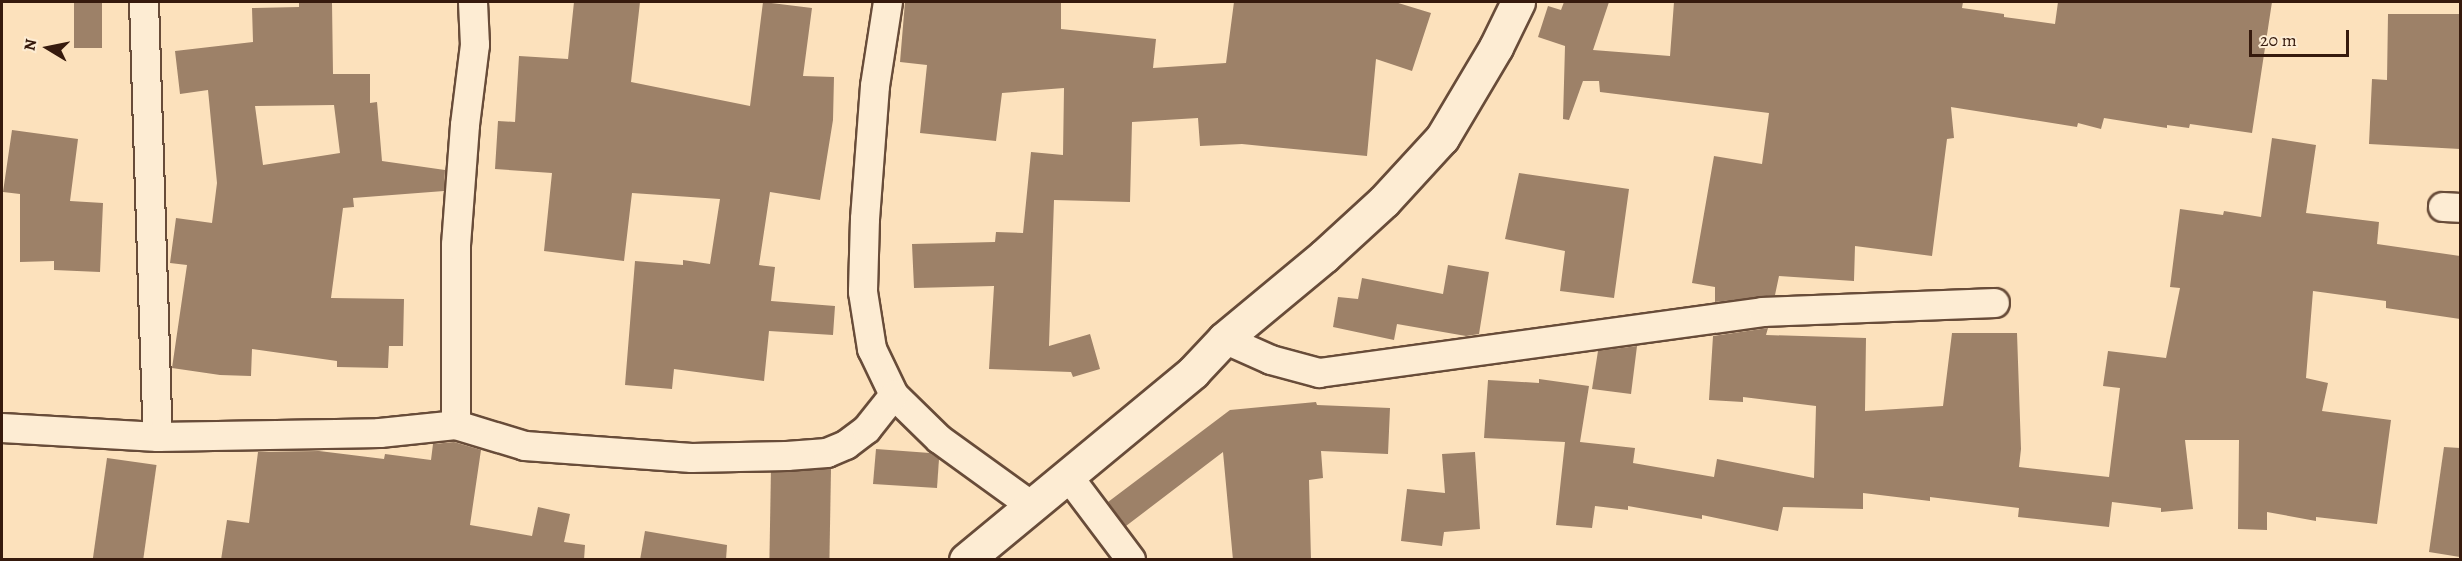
<!DOCTYPE html>
<html>
<head>
<meta charset="utf-8">
<style>
	body { margin:0 }
	#map { position:relative; width:2462px; height:561px; overflow:hidden; background:#fce1bc; font-family:Alegreya,serif }
	div>[style] { position:absolute }
	[style*='--x'] { left:calc(var(--x)*1px); top:calc(var(--y)*1px); width:calc(var(--w)*1px); rotate:calc(var(--a)*1deg) }
	.building>* { inset:0; background:#9d8168; transform-origin:0 0 }
	.roads { filter:drop-shadow(2px 0 #684c39) drop-shadow(-2px 0 #684c39) drop-shadow(0 2px #684c39) drop-shadow(0 -2px #684c39) }
	.minor>* { height:28px; margin:-14px; padding:0 14px; transform-origin:14px; border-radius:14px; background:#fdecd3 }
	.tertiary>* { height:33px; margin:-16.5px; padding:0 16.5px; transform-origin:16.5px; border-radius:16.5px; background:#fdecd3 }
	span { translate:-50% -50%; white-space:nowrap; text-align:center; line-height:1.15; -webkit-text-stroke:5px #fdecd3; paint-order:stroke }
	.frame { position:absolute; inset:0; border:3px solid #361a0d; pointer-events:none }
	.north { position:absolute; left:18px; top:18px; width:60px; height:60px; -webkit-text-stroke:4px #fdecd3; paint-order:stroke; rotate:280deg; font-size:16px; font-weight:700; line-height:24px; text-align:center; color:#361a0d }
	.north::after { content:''; display:block; margin:auto; width:21px; height:27px; background:#361a0d; clip-path:polygon(50% 0,100% 100%,50% 72%,0 100%) }
	.scale { position:absolute; left:2249px; top:30px; width:100px; height:27px; box-sizing:border-box; border:3px solid #361a0d; border-top:0; padding-left:8px; font-size:18px; line-height:21px; white-space:nowrap; color:#361a0d; -webkit-text-stroke:4px #fdecd3; paint-order:stroke }
</style>
</head>
<body>
<div id="map">
	<div class="building">
		<div style="left:74px;top:2px;width:28px;height:46px"></div>
		<div style="clip-path:polygon(evenodd,299px 2px,332px 2px,333px 74px,370px 74px,370px 103px,377px 102px,382px 161px,445px 170px,444px 191px,353px 198px,354px 207px,343px 208px,331px 298px,404px 299px,403px 346px,389px 346px,388px 368px,337px 367px,337px 361px,252px 349px,251px 376px,220px 375px,172px 368px,187px 265px,170px 263px,176px 218px,212px 223px,217px 183px,208px 90px,180px 94px,175px 51px,253px 42px,252px 8px,299px 7px,299px 2px,334px 105px,340px 153px,263px 165px,255px 106px,334px 105px)"></div>
		<div style="clip-path:polygon(574px 2px,640px 2px,631px 82px,750px 106px,763px 2px,812px 8px,803px 76px,834px 77px,833px 120px,820px 200px,770px 192px,759px 265px,775px 267px,771px 301px,835px 306px,833px 335px,769px 331px,764px 381px,674px 369px,672px 389px,625px 385px,635px 261px,683px 265px,683px 260px,710px 264px,720px 199px,632px 193px,624px 261px,544px 251px,552px 173px,495px 169px,498px 121px,515px 122px,519px 56px,568px 59px)"></div>
		<div style="clip-path:polygon(905px 2px,1061px 2px,1061px 29px,1156px 39px,1153px 68px,1226px 63px,1234px 2px,1395px 2px,1431px 13px,1412px 71px,1376px 59px,1367px 156px,1242px 144px,1200px 146px,1198px 118px,1132px 122px,1130px 202px,1054px 200px,1049px 346px,1090px 334px,1100px 369px,1073px 377px,1071px 372px,989px 369px,994px 286px,914px 288px,912px 244px,995px 242px,996px 232px,1023px 233px,1031px 152px,1063px 155px,1064px 88px,1002px 93px,996px 141px,920px 133px,927px 65px,900px 62px)"></div>
		<div style="clip-path:polygon(1564px 2px,1609px 2px,1593px 50px,1670px 56px,1674px 2px,1963px 2px,1962px 8px,2004px 14px,2004px 17px,2055px 24px,2058px 2px,2272px 2px,2252px 133px,2190px 124px,2189px 128px,2167px 125px,2167px 128px,2104px 118px,2101px 129px,2078px 123px,2077px 127px,1951px 107px,1954px 138px,1947px 139px,1932px 256px,1855px 246px,1854px 281px,1779px 276px,1775px 295px,1715px 302px,1715px 287px,1692px 283px,1714px 156px,1762px 164px,1769px 113px,1600px 92px,1599px 81px,1583px 81px,1569px 120px,1563px 119px,1565px 46px,1538px 37px,1548px 6px,1561px 10px)"></div>
		<div style="clip-path:polygon(2388px 14px,2460px 14px,2460px 149px,2369px 144px,2372px 79px,2387px 80px)"></div>
		<div style="clip-path:polygon(12px 130px,78px 139px,70px 201px,103px 203px,100px 272px,54px 270px,54px 261px,20px 262px,20px 194px,3px 192px)"></div>
		<div style="clip-path:polygon(2272px 138px,2316px 145px,2306px 213px,2379px 222px,2377px 244px,2460px 256px,2460px 319px,2386px 308px,2386px 301px,2313px 291px,2306px 378px,2328px 383px,2322px 411px,2391px 420px,2377px 524px,2316px 517px,2316px 521px,2267px 512px,2267px 530px,2238px 529px,2239px 440px,2185px 440px,2193px 509px,2161px 512px,2161px 508px,2112px 502px,2109px 527px,2018px 517px,2019px 508px,1930px 497px,1930px 501px,1863px 493px,1863px 509px,1783px 507px,1778px 531px,1702px 515px,1702px 519px,1628px 506px,1628px 510px,1595px 506px,1592px 528px,1556px 525px,1565px 442px,1484px 438px,1488px 380px,1539px 383px,1539px 379px,1589px 386px,1580px 442px,1635px 448px,1633px 463px,1714px 477px,1717px 459px,1814px 478px,1816px 406px,1743px 397px,1743px 402px,1709px 400px,1713px 336px,1768px 328px,1766px 335px,1866px 338px,1865px 411px,1943px 406px,1952px 333px,2017px 333px,2021px 449px,2019px 467px,2109px 477px,2120px 388px,2103px 386px,2108px 351px,2166px 358px,2180px 288px,2170px 287px,2180px 209px,2223px 215px,2224px 211px,2261px 217px)"></div>
		<div style="clip-path:polygon(1519px 173px,1629px 189px,1614px 298px,1560px 291px,1565px 251px,1505px 239px)"></div>
		<div style="clip-path:polygon(1448px 265px,1489px 272px,1479px 334px,1466px 336px,1397px 324px,1394px 340px,1333px 327px,1338px 297px,1358px 299px,1362px 278px,1443px 294px)"></div>
		<div style="clip-path:polygon(1637px 346px,1631px 394px,1592px 389px,1598px 351px)"></div>
		<div style="clip-path:polygon(1316px 402px,1317px 405px,1390px 408px,1388px 454px,1321px 451px,1323px 478px,1309px 480px,1311px 560px,1233px 560px,1223px 452px,1126px 526px,1108px 502px,1230px 410px)"></div>
		<div style="clip-path:polygon(454px 442px,481px 450px,470px 525px,532px 536px,538px 507px,570px 514px,564px 542px,585px 545px,584px 560px,221px 560px,227px 520px,249px 523px,258px 452px,319px 451px,384px 459px,385px 454px,431px 460px,433px 444px)"></div>
		<div style="clip-path:polygon(2444px 447px,2460px 448px,2460px 557px,2429px 552px)"></div>
		<div style="clip-path:polygon(876px 449px,930px 453px,939px 459px,937px 488px,873px 484px)"></div>
		<div style="clip-path:polygon(1475px 452px,1480px 529px,1444px 532px,1442px 546px,1401px 541px,1407px 489px,1445px 493px,1442px 454px)"></div>
		<div style="left:107px;top:458px;width:50px;height:103px;rotate:8deg"></div>
		<div style="left:831px;top:469px;width:91px;height:60px;rotate:91deg"></div>
		<div style="clip-path:polygon(645px 531px,727px 545px,726px 560px,640px 560px)"></div>
	</div>
	<div class="roads">
		<div class="minor">
			<div style="--x:144;--y:2;--w:435;--a:88.2"></div>
			<div style="--x:888;--y:2;--w:85;--a:98.8"></div>
			<div style="--x:875;--y:86;--w:133;--a:94.3"></div>
			<div style="--x:865;--y:219;--w:73;--a:91.6"></div>
			<div style="--x:863;--y:292;--w:58;--a:81"></div>
			<div style="--x:872;--y:349;--w:51;--a:64.4"></div>
			<div style="--x:894;--y:395;--w:63;--a:44.4"></div>
			<div style="--x:939;--y:439;--w:115;--a:35.8"></div>
			<div style="--x:2443;--y:207;--w:17;--a:3"></div>
			<div style="--x:1224;--y:339;--w:51;--a:24.1"></div>
			<div style="--x:1271;--y:360;--w:50;--a:15.2"></div>
			<div style="--x:1319;--y:373;--w:448;--a:-7.8"></div>
			<div style="--x:1763;--y:312;--w:232;--a:-2.2"></div>
			<div style="--x:456;--y:425;--w:180;--a:-90"></div>
			<div style="--x:456;--y:245;--w:120;--a:-85.7"></div>
			<div style="--x:465;--y:125;--w:81;--a:-82.9"></div>
			<div style="--x:475;--y:45;--w:43;--a:-92.7"></div>
			<div style="--x:2;--y:428;--w:156;--a:3.3"></div>
			<div style="--x:158;--y:437;--w:222;--a:-1"></div>
			<div style="--x:380;--y:433;--w:76;--a:-6"></div>
			<div style="--x:456;--y:425;--w:72;--a:16.9"></div>
			<div style="--x:525;--y:446;--w:167;--a:4.1"></div>
			<div style="--x:692;--y:458;--w:95;--a:-1.2"></div>
			<div style="--x:787;--y:456;--w:40;--a:-4.3"></div>
			<div style="--x:827;--y:453;--w:21;--a:-23"></div>
			<div style="--x:846;--y:445;--w:26;--a:-37"></div>
			<div style="--x:867;--y:429;--w:43;--a:-51.5"></div>
			<div style="--x:1068;--y:476;--w:105;--a:53.1"></div>
		</div>
		<div class="tertiary">
			<div style="--x:966;--y:560;--w:295;--a:-39.6"></div>
			<div style="--x:1193;--y:372;--w:45;--a:-46.8"></div>
			<div style="--x:1224;--y:339;--w:130;--a:-39.7"></div>
			<div style="--x:1324;--y:256;--w:81;--a:-42.5"></div>
			<div style="--x:1384;--y:201;--w:86;--a:-47.4"></div>
			<div style="--x:1442;--y:138;--w:106;--a:-59.3"></div>
			<div style="--x:1496;--y:47;--w:50;--a:-63.9"></div>
		</div>
	</div>
	<div class="frame"></div>
	<div class="north">N</div>
	<div class="scale">20 m</div>
</div>
</body>
</html>
